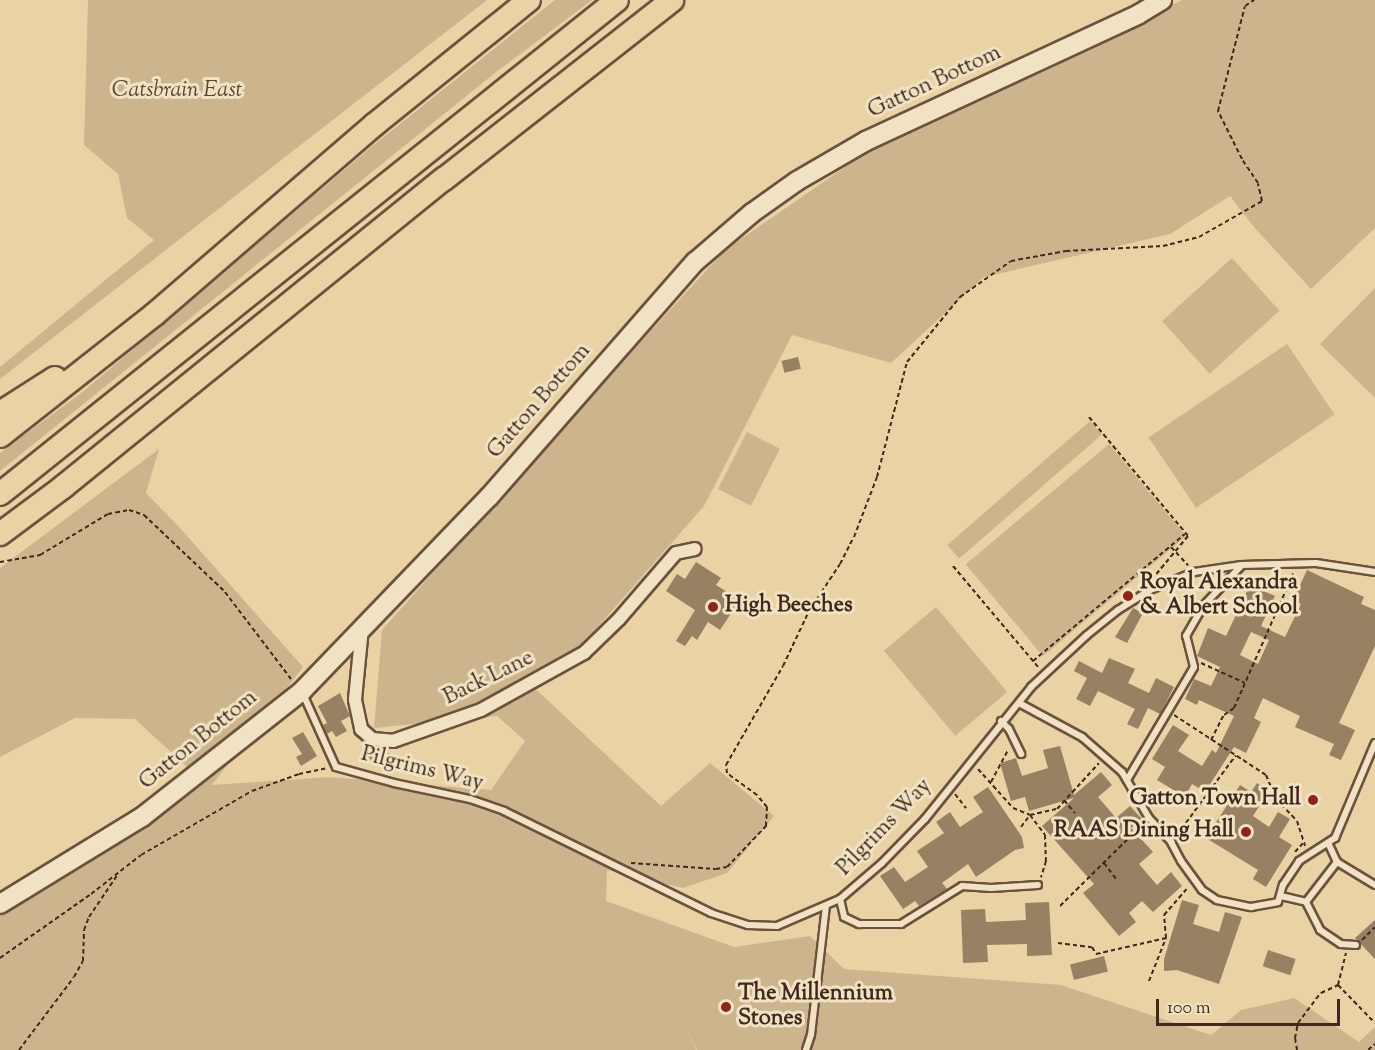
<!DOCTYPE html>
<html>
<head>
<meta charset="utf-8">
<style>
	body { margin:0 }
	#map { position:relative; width:1375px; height:1050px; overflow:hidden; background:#e9d2a3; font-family:"Sorts Mill Goudy",serif }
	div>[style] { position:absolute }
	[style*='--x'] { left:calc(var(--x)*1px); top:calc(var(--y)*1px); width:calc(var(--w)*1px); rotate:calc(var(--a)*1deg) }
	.green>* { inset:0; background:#ccb58c; transform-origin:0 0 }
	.building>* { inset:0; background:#988063; transform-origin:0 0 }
	.path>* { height:2px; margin-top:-1px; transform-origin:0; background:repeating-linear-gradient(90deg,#40281d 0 4.5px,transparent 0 7.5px) }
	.roads { filter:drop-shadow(2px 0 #6a523e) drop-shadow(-2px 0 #6a523e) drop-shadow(0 2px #6a523e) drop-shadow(0 -2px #6a523e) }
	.lane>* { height:6px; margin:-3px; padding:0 3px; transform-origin:3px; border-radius:3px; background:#f1e2c3 }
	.street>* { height:12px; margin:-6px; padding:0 6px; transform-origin:6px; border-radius:6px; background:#f1e2c3 }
	.secondary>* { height:18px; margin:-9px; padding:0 9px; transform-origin:9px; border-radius:9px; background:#f1e2c3 }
	.highway>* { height:22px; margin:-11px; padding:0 11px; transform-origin:11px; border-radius:11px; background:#e9d2a3 }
	.dots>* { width:16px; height:16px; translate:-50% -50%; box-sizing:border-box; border:3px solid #f1e2c3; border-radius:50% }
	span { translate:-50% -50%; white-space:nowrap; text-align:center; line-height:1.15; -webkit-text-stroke:6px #f1e2c3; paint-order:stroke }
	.street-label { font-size:22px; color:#40281d }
	.park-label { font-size:22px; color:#5c4433; font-style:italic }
	.poi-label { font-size:22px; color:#40281d; font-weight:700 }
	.left { translate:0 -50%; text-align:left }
	.right { translate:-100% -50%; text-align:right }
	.scale { position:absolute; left:1156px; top:999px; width:184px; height:27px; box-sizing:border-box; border:3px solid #40281d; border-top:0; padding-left:8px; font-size:18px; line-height:21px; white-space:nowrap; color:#40281d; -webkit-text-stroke:4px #f1e2c3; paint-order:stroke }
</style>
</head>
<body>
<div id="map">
	<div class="green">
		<div style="clip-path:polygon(88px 0,487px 0,0 379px,0 367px,154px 240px,127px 218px,118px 174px,84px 145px)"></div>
		<div style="clip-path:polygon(555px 0,592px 0,495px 73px,0 471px,0 453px,85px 390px,370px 148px)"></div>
		<div style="clip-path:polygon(1182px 0,1375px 0,1375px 228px,1311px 289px,1253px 226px,1230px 196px,1170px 234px,984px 277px,891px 363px,792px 335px,704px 506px,581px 646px,527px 681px,661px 806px,710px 763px,774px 816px,727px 873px,683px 888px,607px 870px,606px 901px,734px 947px,810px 936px,844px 969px,1061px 985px,1211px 1035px,1241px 1010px,1294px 998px,1359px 1042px,1375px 1027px,1375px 1050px,697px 1050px,687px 1030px,696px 1050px,0 1050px,0 914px,94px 855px,200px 779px,135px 719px,75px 718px,0 757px,0 568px,159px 449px,146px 493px,180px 528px,303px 667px,212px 785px,329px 777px,491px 790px,525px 741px,497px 716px,374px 728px,382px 630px,550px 441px,725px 250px,861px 156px)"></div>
		<div style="left:1232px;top:258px;width:71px;height:94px;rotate:48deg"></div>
		<div style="clip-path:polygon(1375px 288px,1375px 398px,1320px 344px)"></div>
		<div style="left:1287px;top:344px;width:85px;height:167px;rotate:56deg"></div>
		<div style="left:1090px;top:421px;width:18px;height:189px;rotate:49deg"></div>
		<div style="left:747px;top:432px;width:37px;height:64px;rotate:27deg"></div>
		<div style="left:1109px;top:444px;width:120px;height:187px;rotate:50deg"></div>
		<div style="left:936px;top:607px;width:111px;height:68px;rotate:50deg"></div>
	</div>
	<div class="building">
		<div style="left:798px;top:357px;width:12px;height:17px;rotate:76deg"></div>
		<div style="clip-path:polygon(696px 562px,721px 578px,716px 585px,740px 600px,720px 630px,708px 622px,697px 640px,692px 636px,685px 646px,676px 641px,695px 610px,666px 591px,677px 574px,685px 579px)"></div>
		<div style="clip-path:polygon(evenodd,1307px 570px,1364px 597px,1361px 604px,1375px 610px,1375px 646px,1339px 723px,1355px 730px,1341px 760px,1329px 755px,1334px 744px,1295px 727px,1300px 716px,1263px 698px,1254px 718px,1261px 722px,1246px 753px,1234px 747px,1205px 792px,1192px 784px,1185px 797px,1157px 780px,1165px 767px,1152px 759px,1173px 725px,1189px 735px,1178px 751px,1202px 766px,1212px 750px,1216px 753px,1234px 716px,1199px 700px,1197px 705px,1185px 699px,1194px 679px,1211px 686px,1220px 667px,1197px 656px,1208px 628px,1226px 636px,1250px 585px,1275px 596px,1261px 626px,1285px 637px,1301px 604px,1293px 600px,1307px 570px,1251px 632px,1269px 640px,1258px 664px,1240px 655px,1251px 632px)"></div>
		<div style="clip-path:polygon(1133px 608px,1143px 613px,1127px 643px,1115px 637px)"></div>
		<div style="clip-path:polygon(1109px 658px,1135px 669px,1128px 683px,1149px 693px,1156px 678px,1174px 687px,1160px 714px,1148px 708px,1138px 729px,1127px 724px,1135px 709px,1098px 691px,1090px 706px,1076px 699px,1087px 678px,1074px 671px,1079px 661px,1102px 673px)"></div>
		<div style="clip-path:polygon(340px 693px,350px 716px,341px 721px,347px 731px,336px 737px,332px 731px,327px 734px,323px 725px,327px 723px,318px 706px)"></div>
		<div style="clip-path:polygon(303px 732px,317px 756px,301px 766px,296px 757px,302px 754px,292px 738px)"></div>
		<div style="clip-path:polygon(1060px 746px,1074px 795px,1101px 772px,1112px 785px,1098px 797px,1116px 818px,1130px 806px,1142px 819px,1131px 828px,1153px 852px,1139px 864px,1157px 885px,1171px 872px,1182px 886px,1153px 912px,1142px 901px,1129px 913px,1136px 922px,1119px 936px,1083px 893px,1094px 884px,1042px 826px,1074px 798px,1029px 811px,1025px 797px,1011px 801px,1000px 763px,1016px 758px,1022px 776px,1048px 768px,1043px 750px)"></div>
		<div style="left:371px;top:747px;width:24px;height:13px;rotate:19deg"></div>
		<div style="clip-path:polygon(1257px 783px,1269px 791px,1253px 816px,1269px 827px,1278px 812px,1290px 819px,1279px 837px,1292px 845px,1266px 887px,1253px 879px,1258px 870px,1206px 838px,1240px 785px,1251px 792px)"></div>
		<div style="clip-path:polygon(988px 787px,1022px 837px,1024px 848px,1015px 850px,976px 877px,968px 864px,942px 883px,947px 889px,919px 906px,915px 901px,903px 909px,880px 876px,894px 867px,905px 882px,928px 867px,917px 851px,944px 833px,936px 822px,950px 812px,960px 827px,983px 812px,973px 797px)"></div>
		<div style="clip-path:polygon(1182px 900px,1199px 905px,1193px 924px,1219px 932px,1225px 912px,1242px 917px,1219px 984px,1177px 970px,1164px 971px,1164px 959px)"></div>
		<div style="clip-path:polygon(1049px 902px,1052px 955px,1027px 956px,1027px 944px,987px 945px,988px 962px,963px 963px,961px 910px,985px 909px,986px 922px,1026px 920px,1025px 903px)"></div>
		<div style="clip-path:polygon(1375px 920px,1375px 959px,1355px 938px)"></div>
		<div style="left:1268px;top:950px;width:29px;height:17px;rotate:18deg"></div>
		<div style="left:1104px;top:956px;width:16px;height:35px;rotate:76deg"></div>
	</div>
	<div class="path">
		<div style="--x:1089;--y:417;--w:155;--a:50.2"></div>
		<div style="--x:1188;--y:536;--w:55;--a:129.8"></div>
		<div style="--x:1171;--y:547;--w:25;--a:47"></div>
		<div style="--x:0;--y:562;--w:41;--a:-9.9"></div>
		<div style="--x:40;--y:555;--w:79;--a:-31.1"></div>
		<div style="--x:108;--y:514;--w:21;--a:-11"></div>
		<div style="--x:129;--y:510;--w:16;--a:18"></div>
		<div style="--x:144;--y:515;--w:112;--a:43.5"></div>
		<div style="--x:225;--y:592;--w:109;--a:52.8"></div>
		<div style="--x:953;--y:566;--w:132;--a:49.9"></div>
		<div style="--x:1033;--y:661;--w:198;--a:-39.9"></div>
		<div style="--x:1201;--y:663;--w:48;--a:24.4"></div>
		<div style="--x:1174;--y:715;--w:110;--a:33.1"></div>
		<div style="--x:1266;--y:775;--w:26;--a:67"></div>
		<div style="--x:1276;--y:799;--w:30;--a:46"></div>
		<div style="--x:1297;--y:821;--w:26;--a:72"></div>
		<div style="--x:1211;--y:740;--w:28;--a:-63"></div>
		<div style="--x:1224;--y:715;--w:12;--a:-35"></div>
		<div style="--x:1234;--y:708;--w:149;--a:-66.2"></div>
		<div style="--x:978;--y:769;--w:52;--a:48.1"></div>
		<div style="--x:1013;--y:808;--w:18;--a:22"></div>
		<div style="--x:1030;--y:815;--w:25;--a:53"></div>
		<div style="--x:1045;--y:835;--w:26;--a:88"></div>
		<div style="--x:1046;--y:861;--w:17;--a:107"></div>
		<div style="--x:991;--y:782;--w:36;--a:-62"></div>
		<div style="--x:955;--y:794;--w:18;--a:52"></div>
		<div style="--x:1064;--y:800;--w:17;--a:50"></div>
		<div style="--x:1021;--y:827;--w:15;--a:-53"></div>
		<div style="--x:1030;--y:815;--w:28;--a:-13"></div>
		<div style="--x:1057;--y:809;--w:62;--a:-47.6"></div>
		<div style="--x:1177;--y:835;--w:99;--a:-53.6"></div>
		<div style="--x:1295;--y:852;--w:12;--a:-48"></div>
		<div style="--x:631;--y:863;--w:85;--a:4"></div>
		<div style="--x:716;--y:869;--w:11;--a:-10"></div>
		<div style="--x:727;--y:867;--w:57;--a:-46.4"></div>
		<div style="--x:766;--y:826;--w:19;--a:-87"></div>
		<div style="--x:767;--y:807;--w:16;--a:-130"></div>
		<div style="--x:757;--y:795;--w:37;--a:-144"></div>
		<div style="--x:727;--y:773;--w:8;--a:-97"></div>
		<div style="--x:726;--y:765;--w:114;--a:-60.1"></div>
		<div style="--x:783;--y:666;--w:61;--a:-64.7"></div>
		<div style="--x:809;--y:611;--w:56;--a:-56.6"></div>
		<div style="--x:840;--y:564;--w:30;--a:-63"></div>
		<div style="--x:854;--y:537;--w:64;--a:-69"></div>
		<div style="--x:877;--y:477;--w:119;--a:-75.4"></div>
		<div style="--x:907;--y:362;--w:84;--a:-50.8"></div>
		<div style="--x:960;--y:297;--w:62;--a:-35.2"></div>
		<div style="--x:1011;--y:261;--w:56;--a:-10.3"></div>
		<div style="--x:1066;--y:251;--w:97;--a:-3"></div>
		<div style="--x:1163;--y:246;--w:37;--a:-14"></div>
		<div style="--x:1199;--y:237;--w:73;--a:-29.7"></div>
		<div style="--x:1262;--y:201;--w:18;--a:-103"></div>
		<div style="--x:1258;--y:183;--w:29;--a:-124"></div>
		<div style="--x:1242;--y:159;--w:54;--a:-116.6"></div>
		<div style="--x:1218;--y:111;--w:108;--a:-75.6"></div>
		<div style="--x:1245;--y:6;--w:11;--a:-34"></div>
		<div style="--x:1104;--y:863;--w:20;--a:53"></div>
		<div style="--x:1060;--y:906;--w:117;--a:-44.7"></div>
		<div style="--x:1362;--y:940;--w:18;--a:-45"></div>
		<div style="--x:1058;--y:943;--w:34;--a:7"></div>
		<div style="--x:1092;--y:947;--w:8;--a:60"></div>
		<div style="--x:1096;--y:954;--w:72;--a:-12.9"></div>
		<div style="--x:0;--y:958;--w:111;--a:-35.1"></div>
		<div style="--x:91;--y:894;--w:63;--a:-38"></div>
		<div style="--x:141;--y:855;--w:128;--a:-30"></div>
		<div style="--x:252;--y:791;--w:50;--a:-19.9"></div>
		<div style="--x:299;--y:774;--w:29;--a:-12"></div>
		<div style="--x:1149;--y:981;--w:46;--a:-68.4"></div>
		<div style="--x:1166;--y:938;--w:23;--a:-95"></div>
		<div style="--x:1164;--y:915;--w:37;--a:-49"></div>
		<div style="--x:1338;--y:985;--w:53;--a:45.8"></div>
		<div style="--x:19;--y:1050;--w:91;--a:-53"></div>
		<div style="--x:74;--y:977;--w:18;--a:-61"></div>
		<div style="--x:83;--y:961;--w:31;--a:-88"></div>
		<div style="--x:84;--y:930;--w:14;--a:-69"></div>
		<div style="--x:89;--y:917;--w:52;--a:-56"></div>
		<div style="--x:1297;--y:1050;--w:12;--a:-99"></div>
		<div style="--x:1295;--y:1038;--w:15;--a:-79"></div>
		<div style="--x:1298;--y:1023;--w:38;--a:-53"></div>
		<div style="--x:1321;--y:993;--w:19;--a:-25"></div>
		<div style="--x:1338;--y:985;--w:33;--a:-76"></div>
		<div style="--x:1368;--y:1050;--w:9;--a:-41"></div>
	</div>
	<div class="roads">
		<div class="lane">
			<div style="--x:303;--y:694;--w:80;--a:65.7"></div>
			<div style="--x:336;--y:767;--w:60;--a:15.4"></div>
			<div style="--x:394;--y:783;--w:78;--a:11.9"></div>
			<div style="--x:470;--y:799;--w:36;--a:19"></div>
			<div style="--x:504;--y:811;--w:231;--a:26.2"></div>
			<div style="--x:711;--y:913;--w:39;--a:18"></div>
			<div style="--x:748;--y:925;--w:29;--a:2"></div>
			<div style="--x:777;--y:926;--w:69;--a:-23.2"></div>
			<div style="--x:840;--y:899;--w:55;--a:-40.6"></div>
			<div style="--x:882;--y:863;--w:62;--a:-45.7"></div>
			<div style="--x:925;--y:819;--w:169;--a:-51.2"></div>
			<div style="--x:1031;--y:687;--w:76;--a:-42.9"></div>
			<div style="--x:1087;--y:635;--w:40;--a:-39"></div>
			<div style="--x:1118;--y:610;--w:38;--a:-32"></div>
			<div style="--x:1150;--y:590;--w:48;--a:-22.2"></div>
			<div style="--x:1194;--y:572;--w:48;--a:-8.5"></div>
			<div style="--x:1241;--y:565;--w:75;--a:-1.5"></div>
			<div style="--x:1316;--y:563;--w:60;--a:8.7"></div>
			<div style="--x:1019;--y:703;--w:72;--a:28.4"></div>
			<div style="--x:1082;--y:737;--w:53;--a:41.2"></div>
			<div style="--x:1122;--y:772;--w:53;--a:59.6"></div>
			<div style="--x:1149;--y:818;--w:33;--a:47"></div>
			<div style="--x:1171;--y:842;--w:21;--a:62"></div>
			<div style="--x:1181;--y:861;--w:36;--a:54"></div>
			<div style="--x:1202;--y:890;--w:18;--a:34"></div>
			<div style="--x:1217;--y:900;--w:35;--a:12"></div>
			<div style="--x:1251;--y:907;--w:27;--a:-10"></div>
			<div style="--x:1278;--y:902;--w:18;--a:-74"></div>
			<div style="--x:1283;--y:885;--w:29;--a:-56"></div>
			<div style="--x:1299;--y:861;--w:43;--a:-32.6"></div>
			<div style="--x:1335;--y:838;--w:103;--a:-67.2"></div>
			<div style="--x:1001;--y:721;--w:11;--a:45"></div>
			<div style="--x:1009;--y:729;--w:28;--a:64"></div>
			<div style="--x:1127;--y:780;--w:131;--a:-59.3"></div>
			<div style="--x:1194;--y:667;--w:32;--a:-104"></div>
			<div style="--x:1186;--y:636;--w:34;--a:-60"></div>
			<div style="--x:1203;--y:606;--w:55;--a:-46.5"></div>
			<div style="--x:1337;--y:862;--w:44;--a:31.2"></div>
			<div style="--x:1281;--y:896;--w:26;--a:13"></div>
			<div style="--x:1306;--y:902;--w:51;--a:-52.2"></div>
			<div style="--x:1337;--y:862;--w:21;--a:-115"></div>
			<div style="--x:840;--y:899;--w:18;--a:77"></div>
			<div style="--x:844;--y:917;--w:17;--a:25"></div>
			<div style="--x:859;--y:924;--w:42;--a:0"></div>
			<div style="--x:901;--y:924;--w:72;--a:-31.9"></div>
			<div style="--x:962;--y:886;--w:29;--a:4"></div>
			<div style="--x:991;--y:888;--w:47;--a:-3.7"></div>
			<div style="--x:1306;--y:902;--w:31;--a:63"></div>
			<div style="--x:1320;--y:930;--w:25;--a:34"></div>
			<div style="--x:1341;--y:944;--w:15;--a:4"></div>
			<div style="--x:806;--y:1050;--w:16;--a:-72"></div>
			<div style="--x:811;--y:1035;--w:130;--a:-83.4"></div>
		</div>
		<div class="street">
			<div style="--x:362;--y:628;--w:72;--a:95.6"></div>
			<div style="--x:355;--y:700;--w:30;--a:78"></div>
			<div style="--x:361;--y:729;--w:15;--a:42"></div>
			<div style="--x:372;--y:739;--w:21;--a:5"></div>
			<div style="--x:393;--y:741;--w:93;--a:-19.4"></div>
			<div style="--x:481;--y:710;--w:118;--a:-29"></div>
			<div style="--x:584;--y:653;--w:49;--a:-44.2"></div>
			<div style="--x:619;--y:619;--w:87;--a:-49.2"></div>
			<div style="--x:676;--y:553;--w:19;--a:-12"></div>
		</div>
		<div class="secondary">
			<div style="--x:0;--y:904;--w:167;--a:-31.5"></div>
			<div style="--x:142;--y:817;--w:204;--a:-38.2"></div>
			<div style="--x:302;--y:691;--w:269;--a:-46.1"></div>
			<div style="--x:489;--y:497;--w:313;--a:-48.8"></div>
			<div style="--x:695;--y:262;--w:75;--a:-40.7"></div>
			<div style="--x:752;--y:213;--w:55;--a:-35.4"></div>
			<div style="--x:797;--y:181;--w:80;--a:-30.1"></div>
			<div style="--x:866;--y:141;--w:301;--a:-24.9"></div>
			<div style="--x:1139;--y:14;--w:27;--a:-31"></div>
		</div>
		<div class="highway">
			<div style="--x:0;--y:413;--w:65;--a:-32.5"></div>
			<div style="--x:0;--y:436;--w:197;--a:-38.2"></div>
			<div style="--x:155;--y:314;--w:289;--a:-40.8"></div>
			<div style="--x:374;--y:125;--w:199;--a:-38.9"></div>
			<div style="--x:0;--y:494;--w:790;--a:-38.68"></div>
			<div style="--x:0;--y:534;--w:79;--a:-36.7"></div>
			<div style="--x:63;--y:487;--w:490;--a:-39"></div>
			<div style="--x:444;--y:179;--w:290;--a:-38.1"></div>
		</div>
	</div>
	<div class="dots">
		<div style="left:1128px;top:596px;background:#8f2418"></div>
		<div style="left:713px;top:607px;background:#8f2418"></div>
		<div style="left:1313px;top:800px;background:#8f2418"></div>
		<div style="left:1246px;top:832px;background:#8f2418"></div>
		<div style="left:726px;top:1007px;background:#8f2418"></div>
	</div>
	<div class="street-label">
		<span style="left:935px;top:83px;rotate:-25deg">Gatton Bottom</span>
		<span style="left:540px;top:402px;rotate:-49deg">Gatton Bottom</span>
		<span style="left:489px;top:679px;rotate:-26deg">Back Lane</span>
		<span style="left:199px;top:741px;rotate:-39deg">Gatton Bottom</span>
		<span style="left:422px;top:770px;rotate:14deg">Pilgrims Way</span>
		<span style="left:885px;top:828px;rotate:-46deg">Pilgrims Way</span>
	</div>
	<div class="park-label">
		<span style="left:177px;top:92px">Catsbrain East</span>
	</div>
	<div class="poi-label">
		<span class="left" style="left:1140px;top:596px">Royal Alexandra<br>&amp; Albert School</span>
		<span class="left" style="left:725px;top:607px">High Beeches</span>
		<span class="right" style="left:1301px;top:800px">Gatton Town Hall</span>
		<span class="right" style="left:1234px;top:832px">RAAS Dining Hall</span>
		<span class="left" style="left:738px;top:1007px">The Millennium<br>Stones</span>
	</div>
	<div class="scale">100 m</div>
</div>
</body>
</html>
